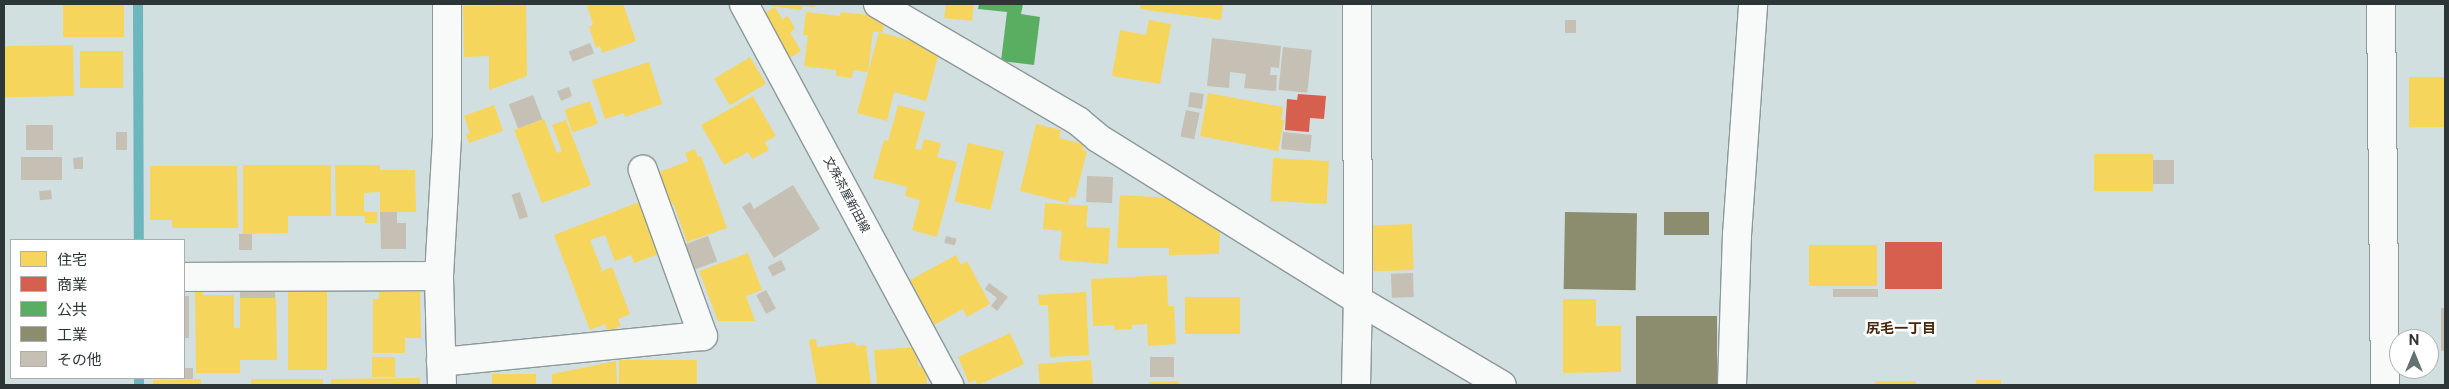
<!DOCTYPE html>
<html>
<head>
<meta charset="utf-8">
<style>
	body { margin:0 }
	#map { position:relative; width:2449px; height:389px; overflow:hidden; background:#d1dfe1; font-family:"Public Sans","Noto Sans JP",sans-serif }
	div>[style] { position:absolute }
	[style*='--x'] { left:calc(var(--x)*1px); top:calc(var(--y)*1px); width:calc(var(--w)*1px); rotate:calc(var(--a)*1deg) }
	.homes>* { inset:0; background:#f6d55c; transform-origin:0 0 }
	.shops>* { inset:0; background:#d6604d; transform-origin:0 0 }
	.public>* { inset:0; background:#5aae61 }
	.industry>* { inset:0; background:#8c8c6e; transform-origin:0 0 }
	.stream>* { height:10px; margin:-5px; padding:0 5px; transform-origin:5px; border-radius:5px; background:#6cb7be }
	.building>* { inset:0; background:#c6bfb3; transform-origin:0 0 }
	.roads { filter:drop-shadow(1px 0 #8d9899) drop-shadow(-1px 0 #8d9899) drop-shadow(0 1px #8d9899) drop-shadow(0 -1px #8d9899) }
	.minor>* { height:28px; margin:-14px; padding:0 14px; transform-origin:14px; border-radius:14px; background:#f8fafa }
	.major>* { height:28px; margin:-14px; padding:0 14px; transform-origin:14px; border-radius:14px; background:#f8fafa }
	span { translate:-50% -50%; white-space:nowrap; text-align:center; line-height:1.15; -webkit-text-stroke:5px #fff; paint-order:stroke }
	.street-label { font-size:12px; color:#2c3637 }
	.neighbourhood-label { font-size:14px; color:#46280c; font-weight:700 }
	.frame { position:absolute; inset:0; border:5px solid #2c3637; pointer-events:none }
	.legend { position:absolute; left:10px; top:239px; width:175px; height:140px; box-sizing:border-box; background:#fff; border:1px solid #abafaf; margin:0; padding:6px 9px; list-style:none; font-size:15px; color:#2c3637 }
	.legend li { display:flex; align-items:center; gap:10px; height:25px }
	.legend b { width:25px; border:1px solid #abafaf }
	.north { position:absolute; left:2389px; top:329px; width:50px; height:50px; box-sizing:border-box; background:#fff; border:1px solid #abafaf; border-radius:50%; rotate:0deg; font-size:14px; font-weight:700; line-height:20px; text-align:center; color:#2c3637 }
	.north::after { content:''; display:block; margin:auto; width:18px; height:22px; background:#667172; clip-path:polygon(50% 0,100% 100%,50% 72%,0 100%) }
</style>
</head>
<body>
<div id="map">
	<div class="homes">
		<div style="clip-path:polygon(71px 4px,124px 4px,124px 37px,63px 37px,63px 5px)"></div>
		<div style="clip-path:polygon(592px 4px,623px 4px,636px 41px,602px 53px,600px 46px,596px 48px,589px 27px,593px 24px,587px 6px)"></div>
		<div style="clip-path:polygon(770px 4px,815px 4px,815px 7px,802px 6px,802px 10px,770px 6px)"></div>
		<div style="clip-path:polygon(946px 4px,974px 4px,972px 21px,944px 18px)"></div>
		<div style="clip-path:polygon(1141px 4px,1223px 4px,1221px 20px,1140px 9px)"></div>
		<div style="clip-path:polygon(526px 5px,527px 76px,489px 90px,489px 56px,464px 57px,463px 6px)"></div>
		<div style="clip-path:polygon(775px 7px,782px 19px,788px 16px,795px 29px,790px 32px,801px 51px,783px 62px,758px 17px)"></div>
		<div style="clip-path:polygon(806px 12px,840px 16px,841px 12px,878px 16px,884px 20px,883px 32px,873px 31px,868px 72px,853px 70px,852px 78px,836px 76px,836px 70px,804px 66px,808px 35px,803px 35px)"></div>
		<div style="clip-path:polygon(1149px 20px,1171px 24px,1160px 84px,1112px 76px,1120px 30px,1146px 35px)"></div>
		<div style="clip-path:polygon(879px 32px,908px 40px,910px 34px,939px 53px,926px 101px,894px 92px,887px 121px,857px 113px)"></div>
		<div style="left:73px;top:45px;width:51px;height:69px;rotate:89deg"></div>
		<div style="left:80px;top:51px;width:43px;height:37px"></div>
		<div style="left:750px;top:57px;width:31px;height:42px;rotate:59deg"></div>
		<div style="clip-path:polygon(649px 62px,662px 104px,625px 117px,624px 113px,605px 119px,592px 80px)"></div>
		<div style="left:2409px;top:77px;width:36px;height:50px"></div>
		<div style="clip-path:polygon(1208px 93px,1283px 107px,1281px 120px,1284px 120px,1278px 151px,1200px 136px)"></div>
		<div style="clip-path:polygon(753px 96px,776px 136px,765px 142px,769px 150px,752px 159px,748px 152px,724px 165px,701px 125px)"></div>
		<div style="left:590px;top:101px;width:24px;height:27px;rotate:71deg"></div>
		<div style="clip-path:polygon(494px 105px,503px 131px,469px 143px,466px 134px,470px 133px,464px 116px)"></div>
		<div style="clip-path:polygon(898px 105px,925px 112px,915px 149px,921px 150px,924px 139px,941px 143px,937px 157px,957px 162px,937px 237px,912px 230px,920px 200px,905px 196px,907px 187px,873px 178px,884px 140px,888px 141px)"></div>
		<div style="clip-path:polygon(544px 119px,557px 153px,562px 151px,552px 125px,566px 120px,591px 185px,542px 203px,514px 130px)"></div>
		<div style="clip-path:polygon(1036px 124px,1061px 130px,1059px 138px,1083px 144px,1083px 150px,1087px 151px,1075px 198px,1070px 196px,1068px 203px,1020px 191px)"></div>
		<div style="left:968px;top:143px;width:37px;height:60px;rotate:13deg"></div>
		<div style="clip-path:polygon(695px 149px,698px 157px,701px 156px,727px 228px,687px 242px,673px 203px,668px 205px,657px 173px,688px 161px,685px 153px)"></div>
		<div style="left:2094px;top:154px;width:59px;height:37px"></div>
		<div style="left:1273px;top:158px;width:56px;height:43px;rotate:3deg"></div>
		<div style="clip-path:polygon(243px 165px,331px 165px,331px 216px,288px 216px,288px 233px,243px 234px)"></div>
		<div style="clip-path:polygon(335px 165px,380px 165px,380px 170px,415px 170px,416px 212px,380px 212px,380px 192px,364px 193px,364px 212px,377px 212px,377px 223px,365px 223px,365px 216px,336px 216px)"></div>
		<div style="clip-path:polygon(150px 166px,237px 166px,238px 228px,172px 228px,172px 220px,150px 220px)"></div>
		<div style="clip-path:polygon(1120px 195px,1172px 198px,1220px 228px,1219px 254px,1169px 255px,1169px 248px,1117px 248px)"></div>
		<div style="clip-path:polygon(639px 202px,659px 254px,634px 263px,631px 255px,615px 261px,605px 235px,590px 240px,602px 270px,594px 274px,612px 267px,630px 314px,618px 319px,621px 326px,607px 331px,605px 324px,590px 330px,554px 235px)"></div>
		<div style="clip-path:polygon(1045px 203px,1088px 206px,1086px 227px,1110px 228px,1108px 264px,1059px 260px,1062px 231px,1043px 229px)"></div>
		<div style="left:1412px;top:224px;width:46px;height:40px;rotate:88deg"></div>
		<div style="left:1809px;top:245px;width:68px;height:41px"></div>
		<div style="clip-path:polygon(748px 253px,762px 290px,746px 296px,755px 321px,718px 321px,699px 271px)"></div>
		<div style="clip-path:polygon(956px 255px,961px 265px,967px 261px,990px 304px,967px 317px,963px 309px,934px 325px,910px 280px)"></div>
		<div style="clip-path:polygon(1167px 275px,1168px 306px,1174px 306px,1176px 344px,1148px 346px,1147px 324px,1132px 325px,1132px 329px,1115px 330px,1114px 325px,1093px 326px,1091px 279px)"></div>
		<div style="clip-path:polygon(195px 286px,203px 286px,203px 295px,234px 295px,234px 328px,240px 328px,240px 298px,276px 298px,277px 360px,240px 360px,240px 373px,196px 373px)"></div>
		<div style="left:288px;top:292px;width:39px;height:78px"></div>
		<div style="clip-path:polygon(379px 292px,420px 292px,421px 338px,405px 338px,405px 353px,373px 353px,373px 299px,379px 299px)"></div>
		<div style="clip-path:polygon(1086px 292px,1089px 355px,1050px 357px,1048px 305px,1039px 305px,1038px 295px)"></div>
		<div style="left:1185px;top:297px;width:55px;height:37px"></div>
		<div style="clip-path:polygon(1563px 299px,1596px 299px,1596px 326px,1621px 326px,1621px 372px,1563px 373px)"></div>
		<div style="clip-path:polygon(1010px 333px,1024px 364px,978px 385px,975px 380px,969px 383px,958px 357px)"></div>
		<div style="clip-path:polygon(816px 339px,817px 347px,855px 342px,856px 346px,866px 345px,871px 385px,817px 385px,809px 340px)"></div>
		<div style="clip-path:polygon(917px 347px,918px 366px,926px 366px,927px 385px,877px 385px,874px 350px)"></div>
		<div style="left:372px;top:357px;width:23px;height:20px"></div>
		<div style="left:619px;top:360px;width:78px;height:25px"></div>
		<div style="clip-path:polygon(1091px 360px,1093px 385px,1040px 385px,1038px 364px)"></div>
		<div style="clip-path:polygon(616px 361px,617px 385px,552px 385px,552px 374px)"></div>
		<div style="left:492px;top:374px;width:44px;height:11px"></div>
		<div style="clip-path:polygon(420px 378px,420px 385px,331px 385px,331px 379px)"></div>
		<div style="clip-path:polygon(201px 379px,201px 385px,153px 385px,153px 380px)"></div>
		<div style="left:251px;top:379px;width:72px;height:6px"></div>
		<div style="left:1976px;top:380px;width:25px;height:5px"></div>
		<div style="clip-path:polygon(1179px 381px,1179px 385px,1149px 385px,1149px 382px)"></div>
		<div style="left:1875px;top:381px;width:41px;height:4px"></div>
	</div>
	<div class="shops">
		<div style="clip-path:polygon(1298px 94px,1326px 96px,1324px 119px,1310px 118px,1309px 132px,1285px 130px,1287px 99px,1297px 100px)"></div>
		<div style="left:1885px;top:242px;width:57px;height:47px"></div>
	</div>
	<div class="public">
		<div style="clip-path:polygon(979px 4px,1023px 4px,1021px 14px,1040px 17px,1034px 65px,1001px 61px,1007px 12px,978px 9px)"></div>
	</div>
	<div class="industry">
		<div style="left:1565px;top:212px;width:72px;height:77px;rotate:1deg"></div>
		<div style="left:1664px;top:212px;width:45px;height:23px"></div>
		<div style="left:1636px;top:316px;width:81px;height:69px"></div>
	</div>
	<div class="stream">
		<div style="--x:138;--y:4;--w:236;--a:89.8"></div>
		<div style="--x:139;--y:378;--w:7;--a:90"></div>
	</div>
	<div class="building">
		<div style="left:1565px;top:20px;width:11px;height:13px"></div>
		<div style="clip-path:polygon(1212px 38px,1281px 46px,1279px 68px,1271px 67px,1270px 75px,1277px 75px,1276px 91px,1244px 88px,1246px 74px,1230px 72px,1229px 88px,1207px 86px)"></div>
		<div style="left:590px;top:43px;width:11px;height:23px;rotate:68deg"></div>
		<div style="left:1283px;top:47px;width:29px;height:43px;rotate:6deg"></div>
		<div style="clip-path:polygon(569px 87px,572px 96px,561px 101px,557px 91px)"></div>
		<div style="left:1190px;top:92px;width:14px;height:15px;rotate:8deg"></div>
		<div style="left:533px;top:95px;width:26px;height:26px;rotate:69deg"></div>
		<div style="left:1186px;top:110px;width:14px;height:27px;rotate:12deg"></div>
		<div style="left:26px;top:125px;width:27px;height:25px"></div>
		<div style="left:116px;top:132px;width:11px;height:18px"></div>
		<div style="left:1283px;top:132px;width:29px;height:17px;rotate:6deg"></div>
		<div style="left:21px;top:157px;width:41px;height:23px"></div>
		<div style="clip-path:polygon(83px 157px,83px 169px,74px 169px,73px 158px)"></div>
		<div style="left:2153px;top:160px;width:21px;height:24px"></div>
		<div style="left:1087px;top:176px;width:26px;height:26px;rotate:2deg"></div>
		<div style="clip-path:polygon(793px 185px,820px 229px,774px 258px,742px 207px,750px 202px,754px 209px)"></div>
		<div style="left:51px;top:190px;width:9px;height:12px;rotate:84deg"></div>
		<div style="left:520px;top:192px;width:26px;height:9px;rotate:72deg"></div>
		<div style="clip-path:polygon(380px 212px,397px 212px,397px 223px,406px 223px,406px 249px,381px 249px)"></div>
		<div style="left:239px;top:234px;width:13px;height:16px"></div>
		<div style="left:708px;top:236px;width:27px;height:25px;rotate:70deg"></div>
		<div style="left:946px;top:236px;width:11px;height:7px;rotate:15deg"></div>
		<div style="left:781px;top:260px;width:11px;height:15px;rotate:63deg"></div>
		<div style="left:1413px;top:273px;width:24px;height:22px;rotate:88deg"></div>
		<div style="clip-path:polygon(989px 283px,1008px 297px,997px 311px,991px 306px,997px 298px,985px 289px)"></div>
		<div style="left:240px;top:289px;width:35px;height:9px"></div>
		<div style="left:1833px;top:289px;width:45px;height:8px"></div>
		<div style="left:766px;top:290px;width:21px;height:11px;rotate:62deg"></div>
		<div style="left:184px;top:296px;width:5px;height:42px"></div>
		<div style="left:2441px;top:308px;width:4px;height:43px"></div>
		<div style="left:1150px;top:357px;width:24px;height:20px"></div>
		<div style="left:184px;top:368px;width:9px;height:11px"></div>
	</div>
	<div class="roads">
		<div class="minor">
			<div style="--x:878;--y:4;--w:232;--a:30.3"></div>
			<div style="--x:1078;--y:121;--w:26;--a:40"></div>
			<div style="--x:1098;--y:138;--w:306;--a:31.9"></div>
			<div style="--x:1358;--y:300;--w:167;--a:30.6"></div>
			<div style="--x:2381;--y:4;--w:381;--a:89.4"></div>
			<div style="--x:184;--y:277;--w:255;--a:-0.2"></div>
			<div style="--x:441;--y:362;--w:263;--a:-5.7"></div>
			<div style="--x:703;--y:336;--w:177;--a:-109.9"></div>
			<div style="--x:442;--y:385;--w:109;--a:-91.6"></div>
			<div style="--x:439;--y:276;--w:140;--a:-86.7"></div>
			<div style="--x:447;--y:136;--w:132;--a:-90"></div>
			<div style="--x:1356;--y:385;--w:85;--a:-88.7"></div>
			<div style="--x:1358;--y:300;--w:296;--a:-90.2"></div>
			<div style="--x:1732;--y:385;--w:150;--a:-88.1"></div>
			<div style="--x:1737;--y:235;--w:232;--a:-86"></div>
		</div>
		<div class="major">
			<div style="--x:744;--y:4;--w:433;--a:61.7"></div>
		</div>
	</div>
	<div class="street-label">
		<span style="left:846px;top:195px;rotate:62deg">文殊茶屋新田線</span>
	</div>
	<div class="neighbourhood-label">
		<span style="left:1901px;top:328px">尻毛一丁目</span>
	</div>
	<div class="frame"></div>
	<ul class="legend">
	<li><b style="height:14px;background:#f6d55c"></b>住宅</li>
	<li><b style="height:14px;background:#d6604d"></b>商業</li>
	<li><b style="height:14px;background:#5aae61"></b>公共</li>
	<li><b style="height:14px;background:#8c8c6e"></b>工業</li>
	<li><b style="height:14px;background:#c6bfb3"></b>その他</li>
	</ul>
	<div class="north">N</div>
</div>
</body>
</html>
